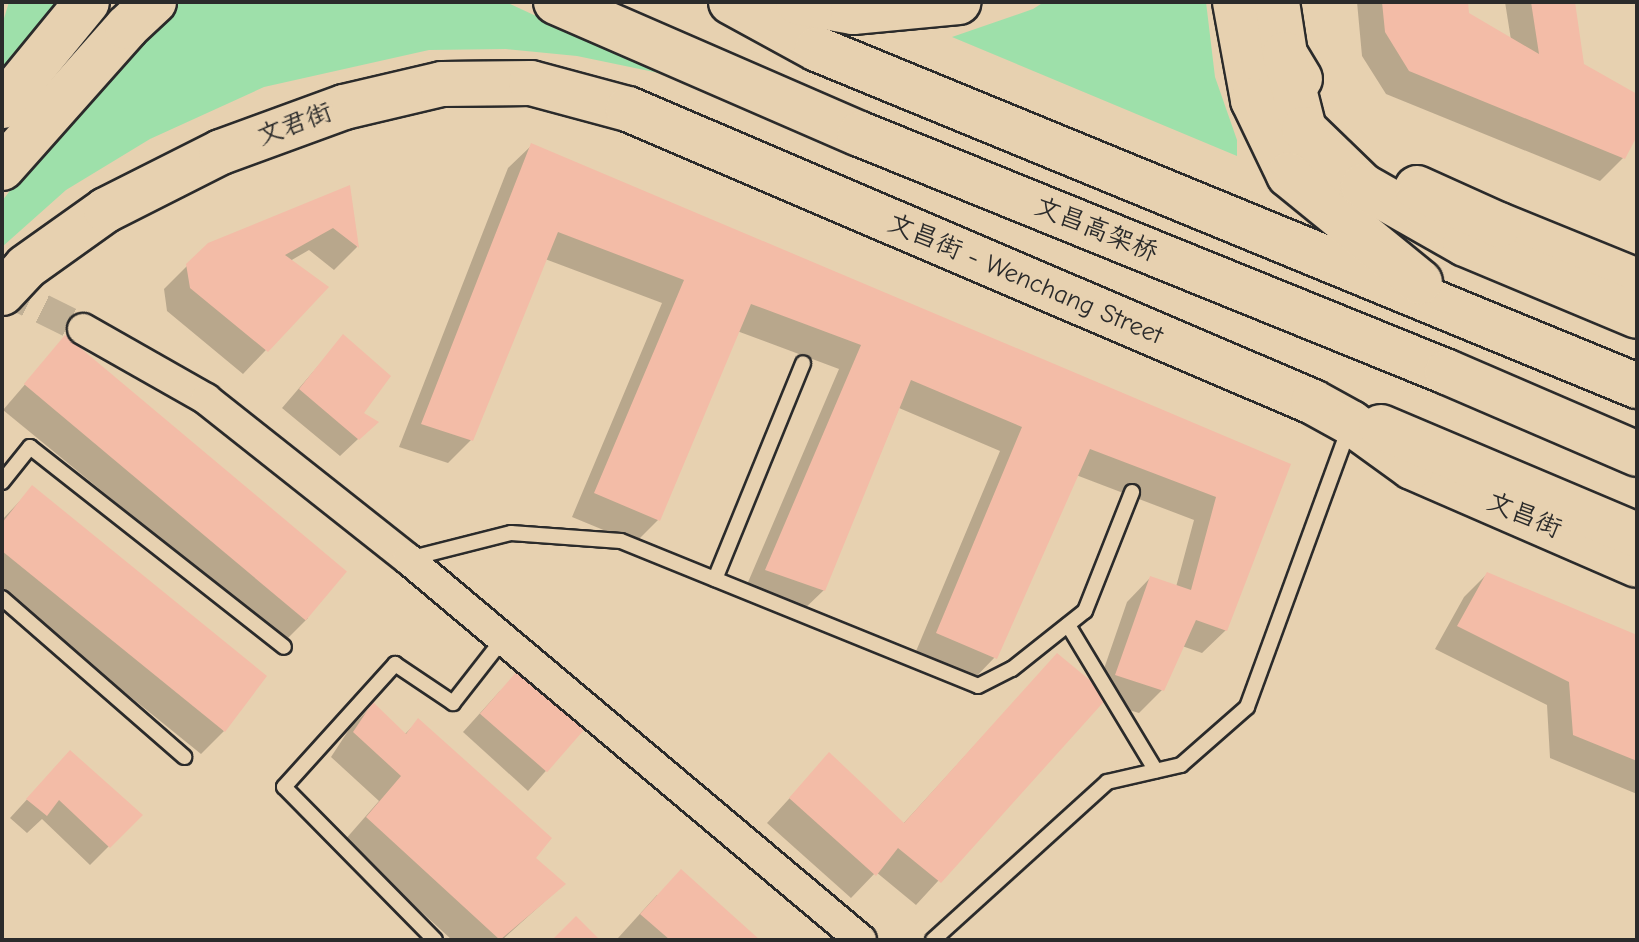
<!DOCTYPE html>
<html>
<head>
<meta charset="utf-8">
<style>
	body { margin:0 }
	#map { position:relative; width:1639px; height:942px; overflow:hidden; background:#e7d1b0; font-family:"Comic Neue","LXGW WenKai TC",sans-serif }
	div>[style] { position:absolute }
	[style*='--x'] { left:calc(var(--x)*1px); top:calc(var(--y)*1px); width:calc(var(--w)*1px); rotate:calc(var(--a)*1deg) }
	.green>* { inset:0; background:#9ee0aa }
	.shadow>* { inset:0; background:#0003 }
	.building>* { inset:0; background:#f3bca7; transform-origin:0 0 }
	.minor-tunnel>* { height:30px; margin-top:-15px; transform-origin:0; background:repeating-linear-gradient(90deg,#c1b095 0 30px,transparent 0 45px) }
	.roads { filter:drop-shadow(2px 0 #2b2b2b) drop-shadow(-2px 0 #2b2b2b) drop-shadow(0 2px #2b2b2b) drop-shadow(0 -2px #2b2b2b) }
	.service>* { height:14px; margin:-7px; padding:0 7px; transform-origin:7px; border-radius:7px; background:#e7d1b0 }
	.minor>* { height:30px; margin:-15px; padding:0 15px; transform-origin:15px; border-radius:15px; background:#e7d1b0 }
	.primary>* { height:44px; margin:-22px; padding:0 22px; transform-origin:22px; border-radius:22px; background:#e7d1b0 }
	.trunk>* { height:44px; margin:-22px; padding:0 22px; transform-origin:22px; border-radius:22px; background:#e7d1b0 }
	span { translate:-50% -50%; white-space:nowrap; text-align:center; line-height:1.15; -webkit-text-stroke:6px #e7d1b0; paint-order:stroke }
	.street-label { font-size:26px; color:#2b2b2b }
	.frame { position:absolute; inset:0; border:4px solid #2b2b2b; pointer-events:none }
</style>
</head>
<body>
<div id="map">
	<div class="green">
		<div style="clip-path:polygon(9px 2px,62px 2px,2px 75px,2px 25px)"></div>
		<div style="clip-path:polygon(171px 2px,506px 2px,659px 73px,577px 56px,506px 49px,429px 50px,264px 87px,150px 139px,66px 190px,2px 247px,2px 201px,97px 79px)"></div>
		<div style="clip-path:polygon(1044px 2px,1206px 2px,1215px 77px,1237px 140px,1237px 156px,952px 37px,1033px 9px)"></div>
	</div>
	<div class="shadow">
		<div style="clip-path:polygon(1357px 2px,1465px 2px,1467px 14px,1511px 40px,1505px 2px,1573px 2px,1582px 65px,1637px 96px,1637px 132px,1624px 157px,1600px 181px,1386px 94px,1362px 56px)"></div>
		<div style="clip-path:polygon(532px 145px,1289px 465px,1226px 630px,1202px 653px,1182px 646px,1162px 690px,1139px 713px,1102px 702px,916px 905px,876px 872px,851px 898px,767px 823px,829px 755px,903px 824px,1057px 655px,1097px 689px,1127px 602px,1150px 578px,1176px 587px,1194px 520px,1076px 475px,995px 657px,972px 681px,914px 656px,1000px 451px,899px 408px,824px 590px,800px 613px,743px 594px,839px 369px,737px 331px,658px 520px,635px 543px,572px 517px,662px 303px,545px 259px,471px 440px,448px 463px,399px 447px,508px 168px)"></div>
		<div style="clip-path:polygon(348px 188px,357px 247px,334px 270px,309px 250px,290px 261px,326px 287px,243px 374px,167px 311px,164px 289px,187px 266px)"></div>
		<div style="clip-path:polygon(343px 337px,361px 414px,376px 422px,340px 456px,282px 408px)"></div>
		<div style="clip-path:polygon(65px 338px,308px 618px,285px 641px,3px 410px)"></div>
		<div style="clip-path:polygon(32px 488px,224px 731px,201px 754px,2px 593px,2px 520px)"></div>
		<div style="clip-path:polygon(1487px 574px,1637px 638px,1637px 794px,1550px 758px,1547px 705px,1435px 649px,1464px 597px)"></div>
		<div style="clip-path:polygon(500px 691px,583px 729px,528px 791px,463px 732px)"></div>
		<div style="clip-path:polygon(373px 705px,404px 735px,418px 721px,533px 858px,563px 885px,502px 940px,452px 940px,344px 841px,379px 801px,331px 757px,350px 728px)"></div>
		<div style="clip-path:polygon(53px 771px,140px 815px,90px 865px,42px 819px,27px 833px,10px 818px)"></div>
		<div style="clip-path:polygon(657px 895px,757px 940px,620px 940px,618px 938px)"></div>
	</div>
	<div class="building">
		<div style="clip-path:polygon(1382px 2px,1468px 2px,1469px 13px,1539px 54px,1531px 2px,1575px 2px,1584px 64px,1637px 94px,1637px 136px,1625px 159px,1409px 71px,1385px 32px)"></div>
		<div style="clip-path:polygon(531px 143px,1291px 464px,1227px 631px,1196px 620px,1164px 691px,1115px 675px,1150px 576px,1191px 590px,1216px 497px,1090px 449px,997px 659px,936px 633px,1022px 427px,911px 380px,825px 591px,765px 570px,861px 345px,751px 304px,660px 521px,594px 493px,684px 280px,558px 232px,473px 441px,421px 424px)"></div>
		<div style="clip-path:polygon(350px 185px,359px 248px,333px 228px,285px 255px,329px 287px,268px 352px,190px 288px,186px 264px,208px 243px)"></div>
		<div style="clip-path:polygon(343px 334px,391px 376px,364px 413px,379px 422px,359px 440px,299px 389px)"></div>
		<div style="left:65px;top:335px;width:368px;height:64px;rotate:40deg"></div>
		<div style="clip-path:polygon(32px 485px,267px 676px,225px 732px,2px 551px,2px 523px)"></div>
		<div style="clip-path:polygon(1487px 572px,1637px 635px,1637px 761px,1573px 735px,1569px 682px,1457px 626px)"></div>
		<div style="clip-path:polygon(1057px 653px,1109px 696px,941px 883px,898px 848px,876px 876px,789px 798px,829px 752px,904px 823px)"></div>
		<div style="left:518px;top:670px;width:89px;height:58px;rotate:41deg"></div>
		<div style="clip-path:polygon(373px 702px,406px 734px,418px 718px,552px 838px,536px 858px,566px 884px,500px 940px,366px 817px,401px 776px,353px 732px)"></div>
		<div style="clip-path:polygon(70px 750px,143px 815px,110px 848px,59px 800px,47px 816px,26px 799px)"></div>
		<div style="clip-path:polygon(681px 869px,760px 940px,670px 940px,640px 914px)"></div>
		<div style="clip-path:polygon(576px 916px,600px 940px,552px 940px)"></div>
	</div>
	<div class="minor-tunnel">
		<div style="--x:2;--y:289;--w:90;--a:26.3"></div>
	</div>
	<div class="roads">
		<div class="service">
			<div style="--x:2;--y:482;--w:45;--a:-51.3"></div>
			<div style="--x:30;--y:447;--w:323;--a:38.2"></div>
			<div style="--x:408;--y:559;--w:106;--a:-14.2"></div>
			<div style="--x:511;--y:533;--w:110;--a:4.2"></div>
			<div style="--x:621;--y:541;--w:385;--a:22.1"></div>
			<div style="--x:978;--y:686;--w:38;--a:-27"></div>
			<div style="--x:1012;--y:669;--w:93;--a:-38.5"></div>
			<div style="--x:1085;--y:611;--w:128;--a:-68.4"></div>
			<div style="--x:715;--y:579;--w:233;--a:-67.8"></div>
			<div style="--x:2;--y:598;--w:242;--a:41.1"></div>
			<div style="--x:1068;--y:625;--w:170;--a:58.9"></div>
			<div style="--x:435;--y:940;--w:215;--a:-134.6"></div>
			<div style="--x:284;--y:787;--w:166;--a:-47.9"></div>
			<div style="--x:395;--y:664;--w:70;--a:33.9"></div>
			<div style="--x:453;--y:703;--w:81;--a:-52"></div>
			<div style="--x:933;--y:940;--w:235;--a:-42.2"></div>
			<div style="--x:1107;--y:782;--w:76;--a:-12.9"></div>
			<div style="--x:1181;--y:765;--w:88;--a:-41.3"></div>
			<div style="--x:1247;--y:707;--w:297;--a:-69.9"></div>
		</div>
		<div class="minor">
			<div style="--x:83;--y:329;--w:142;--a:29.6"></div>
			<div style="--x:206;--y:399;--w:258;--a:38.4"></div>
			<div style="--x:408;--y:559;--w:592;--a:40.07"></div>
		</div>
		<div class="primary">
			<div style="--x:1499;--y:225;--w:149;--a:22.1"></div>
			<div style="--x:1412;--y:467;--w:245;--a:23.5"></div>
		</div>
		<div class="trunk">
			<div style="--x:556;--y:2;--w:331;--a:23.5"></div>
			<div style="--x:860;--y:134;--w:633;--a:22.07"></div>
			<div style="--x:1447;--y:372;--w:207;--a:23.3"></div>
			<div style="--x:731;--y:2;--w:98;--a:28.7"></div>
			<div style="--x:817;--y:49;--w:887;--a:22.34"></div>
			<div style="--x:798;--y:2;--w:56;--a:10.3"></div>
			<div style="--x:853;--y:12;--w:106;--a:-5.4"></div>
			<div style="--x:1235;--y:2;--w:100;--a:79.6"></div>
			<div style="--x:1253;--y:100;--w:83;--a:64.4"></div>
			<div style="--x:1289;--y:175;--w:169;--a:39.2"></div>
			<div style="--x:1277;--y:2;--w:53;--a:81.3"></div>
			<div style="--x:1285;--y:54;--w:29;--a:59"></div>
			<div style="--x:1285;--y:54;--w:77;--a:75.8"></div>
			<div style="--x:1304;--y:129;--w:82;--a:44"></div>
			<div style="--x:1363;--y:186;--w:117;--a:29.6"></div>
			<div style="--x:1465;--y:244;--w:186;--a:22.7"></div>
			<div style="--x:2;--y:106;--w:134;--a:-50.7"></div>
			<div style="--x:2;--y:168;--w:188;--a:-48.4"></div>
			<div style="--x:127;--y:27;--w:37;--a:-43"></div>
			<div style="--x:1417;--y:188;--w:90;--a:24.3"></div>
			<div style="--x:2;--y:293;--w:35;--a:-47"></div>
			<div style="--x:26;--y:267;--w:98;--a:-35.5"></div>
			<div style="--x:106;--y:210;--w:129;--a:-26.8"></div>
			<div style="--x:221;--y:152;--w:131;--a:-20.1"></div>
			<div style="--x:344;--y:107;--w:101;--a:-13.2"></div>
			<div style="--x:442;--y:84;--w:89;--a:-0.6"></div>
			<div style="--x:531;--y:83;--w:100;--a:15"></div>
			<div style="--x:628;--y:109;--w:745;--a:23.16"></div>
			<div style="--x:1313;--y:402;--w:43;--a:28.9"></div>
			<div style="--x:1351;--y:423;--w:75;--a:35.8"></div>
			<div style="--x:1381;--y:427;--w:278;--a:22.9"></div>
		</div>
	</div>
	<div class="street-label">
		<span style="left:295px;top:125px;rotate:-20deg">文君街</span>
		<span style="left:1096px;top:230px;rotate:22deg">文昌高架桥</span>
		<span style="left:1025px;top:280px;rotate:23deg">文昌街 - Wenchang Street</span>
		<span style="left:1524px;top:516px;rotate:23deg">文昌街</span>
	</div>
	<div class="frame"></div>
</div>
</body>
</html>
